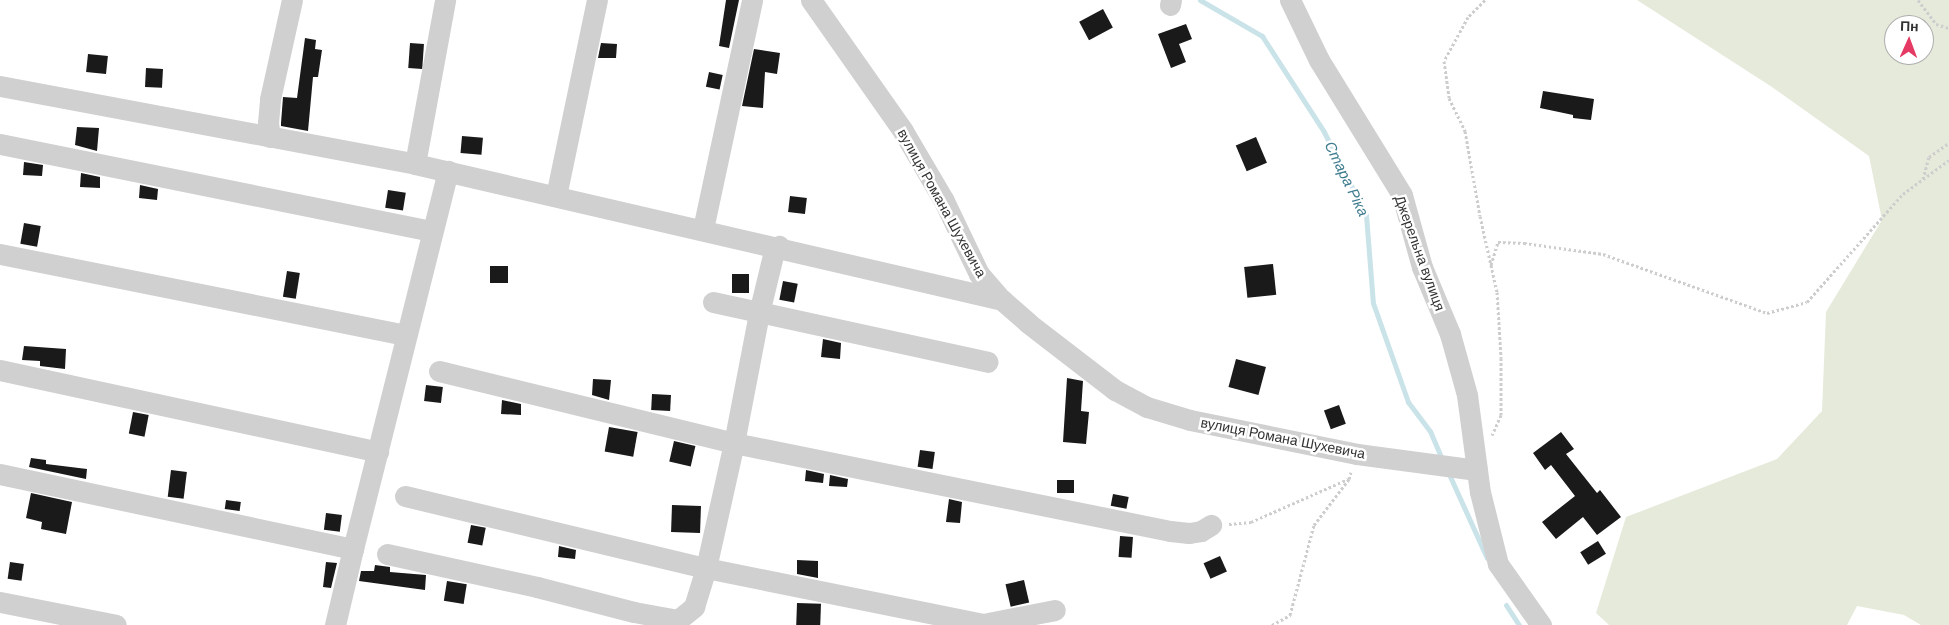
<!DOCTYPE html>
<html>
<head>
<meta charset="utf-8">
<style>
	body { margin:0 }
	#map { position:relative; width:1949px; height:625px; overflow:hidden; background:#fff; font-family:"DM Sans",sans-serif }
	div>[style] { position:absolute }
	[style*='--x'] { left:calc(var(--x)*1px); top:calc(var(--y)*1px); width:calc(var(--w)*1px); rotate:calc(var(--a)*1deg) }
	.green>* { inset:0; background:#e5eadb }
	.stream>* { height:5px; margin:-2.5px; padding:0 2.5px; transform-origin:2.5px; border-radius:2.5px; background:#c9e3e9 }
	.building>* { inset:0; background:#1a1a1a; transform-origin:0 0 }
	.path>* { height:3px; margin-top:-1.5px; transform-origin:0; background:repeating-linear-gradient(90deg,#cdcdcd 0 2.5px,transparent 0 5px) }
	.minor>* { height:21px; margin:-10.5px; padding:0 10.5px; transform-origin:10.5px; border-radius:10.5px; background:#d0d0d0 }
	span { translate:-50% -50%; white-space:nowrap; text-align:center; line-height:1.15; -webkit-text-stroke:5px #fff; paint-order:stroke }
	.street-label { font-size:14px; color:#333 }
	.water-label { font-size:15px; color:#3e7c8e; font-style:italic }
	.north { position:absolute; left:1884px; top:15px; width:50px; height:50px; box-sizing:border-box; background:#fff; border:1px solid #adadad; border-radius:50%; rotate:2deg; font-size:14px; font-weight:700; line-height:20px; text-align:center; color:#333 }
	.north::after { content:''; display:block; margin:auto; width:18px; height:22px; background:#e43a63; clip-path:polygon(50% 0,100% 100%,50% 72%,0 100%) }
</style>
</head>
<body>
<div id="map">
	<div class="green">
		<div style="clip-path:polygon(evenodd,1637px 0,1949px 0,1949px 625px,1921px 625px,1904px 615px,1857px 606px,1847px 625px,1609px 625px,1596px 613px,1626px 517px,1777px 459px,1822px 411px,1826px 312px,1882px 220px,1869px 156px,1772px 87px,1637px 0,1894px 25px,1924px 25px,1924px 55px,1894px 55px,1894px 25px)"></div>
	</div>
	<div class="stream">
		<div style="--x:1200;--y:0;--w:72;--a:30.1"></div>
		<div style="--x:1262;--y:36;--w:114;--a:57.1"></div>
		<div style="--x:1324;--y:132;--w:93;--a:63.2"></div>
		<div style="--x:1366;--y:215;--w:88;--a:85.5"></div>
		<div style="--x:1373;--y:303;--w:105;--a:70.5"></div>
		<div style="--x:1408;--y:402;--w:36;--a:53"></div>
		<div style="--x:1430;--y:431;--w:26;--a:67"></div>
		<div style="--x:1448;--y:472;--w:94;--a:65.6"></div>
		<div style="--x:1506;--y:605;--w:24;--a:57"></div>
	</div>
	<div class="building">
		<div style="clip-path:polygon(726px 0,739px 0,729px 48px,719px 46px)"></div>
		<div style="left:1103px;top:9px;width:21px;height:27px;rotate:62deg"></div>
		<div style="clip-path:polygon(1186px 24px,1192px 39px,1179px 44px,1186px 62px,1171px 68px,1158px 34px)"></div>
		<div style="clip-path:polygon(305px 38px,316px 40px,315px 49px,322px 50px,318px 77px,313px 77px,308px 131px,281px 126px,281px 123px,283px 97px,297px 98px)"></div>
		<div style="left:410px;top:43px;width:14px;height:25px;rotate:4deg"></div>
		<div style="clip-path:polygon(601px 43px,617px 44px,616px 58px,598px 58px)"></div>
		<div style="clip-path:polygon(754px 49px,780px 53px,777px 74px,765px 72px,763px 108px,742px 106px)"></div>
		<div style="left:88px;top:54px;width:20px;height:18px;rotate:6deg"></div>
		<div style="left:146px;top:68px;width:17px;height:19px;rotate:3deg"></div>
		<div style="left:709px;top:72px;width:14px;height:15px;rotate:12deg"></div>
		<div style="clip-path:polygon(1543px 91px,1594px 99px,1591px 120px,1573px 118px,1573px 115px,1540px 108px)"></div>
		<div style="clip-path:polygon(77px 127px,99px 128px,97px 151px,75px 145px)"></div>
		<div style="left:462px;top:136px;width:21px;height:17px;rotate:5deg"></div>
		<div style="left:1256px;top:137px;width:28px;height:22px;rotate:67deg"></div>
		<div style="clip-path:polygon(24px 162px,43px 165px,42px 176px,23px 175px)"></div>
		<div style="clip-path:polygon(81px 173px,100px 177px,100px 188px,80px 187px)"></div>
		<div style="clip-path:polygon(140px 185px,158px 189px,157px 200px,139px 198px)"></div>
		<div style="left:388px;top:190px;width:18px;height:18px;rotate:9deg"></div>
		<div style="left:790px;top:196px;width:17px;height:16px;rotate:7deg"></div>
		<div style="left:24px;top:223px;width:17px;height:21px;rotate:10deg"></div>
		<div style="left:1273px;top:264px;width:31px;height:29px;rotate:84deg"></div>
		<div style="left:490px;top:266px;width:18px;height:17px"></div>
		<div style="left:287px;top:271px;width:13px;height:26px;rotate:9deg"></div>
		<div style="left:732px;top:274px;width:17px;height:19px"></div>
		<div style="left:783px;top:281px;width:15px;height:19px;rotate:11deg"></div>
		<div style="clip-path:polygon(823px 339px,841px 343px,840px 359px,821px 357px)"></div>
		<div style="clip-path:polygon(24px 346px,66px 349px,65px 369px,40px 366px,40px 361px,22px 360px)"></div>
		<div style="left:1236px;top:359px;width:31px;height:29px;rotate:15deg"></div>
		<div style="clip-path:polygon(1067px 378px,1083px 381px,1081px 411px,1089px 412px,1086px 444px,1063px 442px)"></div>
		<div style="clip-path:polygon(593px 379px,611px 380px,609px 400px,592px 395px)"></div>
		<div style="left:426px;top:385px;width:17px;height:16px;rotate:7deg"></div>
		<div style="left:652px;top:394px;width:19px;height:16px;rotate:3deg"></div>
		<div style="clip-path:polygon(502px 400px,521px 404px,521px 415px,501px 414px)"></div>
		<div style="left:1339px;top:405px;width:20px;height:16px;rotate:70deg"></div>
		<div style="left:133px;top:412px;width:16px;height:22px;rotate:11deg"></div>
		<div style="left:609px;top:427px;width:29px;height:25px;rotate:10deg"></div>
		<div style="clip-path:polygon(1561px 432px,1574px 449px,1566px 454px,1597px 493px,1600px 490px,1621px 517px,1597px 535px,1583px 517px,1556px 539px,1542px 522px,1575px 496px,1551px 465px,1545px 470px,1533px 453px)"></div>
		<div style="left:674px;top:441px;width:22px;height:21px;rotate:13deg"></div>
		<div style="left:920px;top:450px;width:15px;height:17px;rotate:8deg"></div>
		<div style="clip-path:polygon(31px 458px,46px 460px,46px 464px,87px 469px,86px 479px,29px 467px)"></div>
		<div style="left:171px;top:470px;width:16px;height:27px;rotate:7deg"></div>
		<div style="clip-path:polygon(806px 470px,824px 474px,823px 483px,805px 481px)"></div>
		<div style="clip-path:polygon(830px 475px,848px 479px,847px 487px,829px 486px)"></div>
		<div style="left:1057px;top:480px;width:17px;height:13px"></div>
		<div style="clip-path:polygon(31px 493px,72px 502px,66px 534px,41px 529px,42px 522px,26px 518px)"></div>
		<div style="left:1113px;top:494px;width:16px;height:12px;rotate:11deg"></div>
		<div style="clip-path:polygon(949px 499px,962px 502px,960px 523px,946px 522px)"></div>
		<div style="left:226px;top:500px;width:15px;height:9px;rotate:8deg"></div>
		<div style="left:672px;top:505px;width:29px;height:27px;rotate:2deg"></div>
		<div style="left:326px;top:513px;width:16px;height:17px;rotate:7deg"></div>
		<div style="left:471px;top:525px;width:15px;height:18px;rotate:11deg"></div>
		<div style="left:1120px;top:536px;width:13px;height:21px;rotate:4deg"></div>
		<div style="left:1598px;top:541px;width:15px;height:21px;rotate:58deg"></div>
		<div style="clip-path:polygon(559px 546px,576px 550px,575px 559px,558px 557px)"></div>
		<div style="left:1220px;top:556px;width:17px;height:18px;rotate:66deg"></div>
		<div style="clip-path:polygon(797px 560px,818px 561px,818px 578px,797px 574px)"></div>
		<div style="left:10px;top:562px;width:14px;height:17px;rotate:8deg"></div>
		<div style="clip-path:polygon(326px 562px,337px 563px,331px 588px,323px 587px)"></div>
		<div style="clip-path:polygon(375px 565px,390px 567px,390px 572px,426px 575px,425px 590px,359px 581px,361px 571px,374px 571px)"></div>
		<div style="left:1024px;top:580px;width:23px;height:19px;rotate:77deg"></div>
		<div style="left:447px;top:581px;width:20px;height:20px;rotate:9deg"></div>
		<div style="left:797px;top:603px;width:24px;height:22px;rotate:2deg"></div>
	</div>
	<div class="path">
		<div style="--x:1485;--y:0;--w:24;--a:135"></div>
		<div style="--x:1468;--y:17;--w:50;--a:118.6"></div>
		<div style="--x:1444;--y:61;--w:37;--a:82"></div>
		<div style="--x:1449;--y:98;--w:37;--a:64"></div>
		<div style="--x:1465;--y:131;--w:86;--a:80"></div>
		<div style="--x:1480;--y:216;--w:78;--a:77.4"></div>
		<div style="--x:1497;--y:292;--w:66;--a:86.5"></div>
		<div style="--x:1501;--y:358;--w:57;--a:90"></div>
		<div style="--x:1501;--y:415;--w:22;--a:114"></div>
		<div style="--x:1918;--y:0;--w:30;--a:53"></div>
		<div style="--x:1936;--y:24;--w:14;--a:17"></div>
		<div style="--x:1923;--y:179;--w:23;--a:-75"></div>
		<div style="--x:1929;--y:157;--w:24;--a:-35"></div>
		<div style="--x:1491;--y:265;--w:24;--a:-73"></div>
		<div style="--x:1498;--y:242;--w:26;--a:2"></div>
		<div style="--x:1524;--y:243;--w:80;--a:7.9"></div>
		<div style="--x:1603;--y:254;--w:174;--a:19.8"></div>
		<div style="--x:1767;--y:313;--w:41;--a:-15.4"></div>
		<div style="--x:1807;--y:302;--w:144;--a:-48.4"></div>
		<div style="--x:1903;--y:194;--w:57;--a:-36.5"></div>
		<div style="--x:1229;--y:524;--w:22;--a:-5"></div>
		<div style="--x:1251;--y:522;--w:106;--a:-23.9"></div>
		<div style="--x:1272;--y:625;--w:21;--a:-29"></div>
		<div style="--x:1290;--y:615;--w:93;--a:-75.1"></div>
		<div style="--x:1314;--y:525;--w:58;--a:-52.7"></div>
		<div style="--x:1349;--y:479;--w:7;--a:-74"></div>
	</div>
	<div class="minor">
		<div style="--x:811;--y:0;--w:160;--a:54.9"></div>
		<div style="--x:903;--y:131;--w:81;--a:59.6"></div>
		<div style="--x:944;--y:201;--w:81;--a:64.4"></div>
		<div style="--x:979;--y:274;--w:35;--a:49"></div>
		<div style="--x:1002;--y:300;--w:35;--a:41"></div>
		<div style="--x:1028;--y:323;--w:110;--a:37.6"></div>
		<div style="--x:1115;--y:390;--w:36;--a:28"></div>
		<div style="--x:1147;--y:407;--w:45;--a:16.8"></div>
		<div style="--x:1190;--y:420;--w:170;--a:11.5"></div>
		<div style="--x:1357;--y:454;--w:121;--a:7.6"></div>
		<div style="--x:1290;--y:0;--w:67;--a:64.2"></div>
		<div style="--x:1319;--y:60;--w:158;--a:58.4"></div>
		<div style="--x:1402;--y:195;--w:75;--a:74.5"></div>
		<div style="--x:1422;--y:267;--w:73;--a:67.3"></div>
		<div style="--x:1450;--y:334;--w:63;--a:74.4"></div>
		<div style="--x:1467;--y:395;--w:98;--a:82.4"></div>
		<div style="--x:1480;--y:492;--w:74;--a:76"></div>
		<div style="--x:1498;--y:564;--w:75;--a:54.8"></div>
		<div style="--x:1170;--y:5;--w:5;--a:-79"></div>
		<div style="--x:0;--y:86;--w:422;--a:10.6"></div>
		<div style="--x:415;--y:164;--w:603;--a:13.04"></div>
		<div style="--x:270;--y:137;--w:14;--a:-98"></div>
		<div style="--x:268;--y:123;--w:24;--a:-85"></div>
		<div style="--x:270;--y:99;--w:101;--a:-77.5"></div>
		<div style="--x:0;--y:144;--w:440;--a:11.4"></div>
		<div style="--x:415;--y:164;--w:167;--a:-79.6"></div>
		<div style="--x:556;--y:196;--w:200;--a:-78.2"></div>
		<div style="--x:703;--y:229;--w:234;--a:-77.9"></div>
		<div style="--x:0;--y:254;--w:414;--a:11.3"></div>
		<div style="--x:713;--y:302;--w:281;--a:12.3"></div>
		<div style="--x:0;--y:370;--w:387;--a:12.2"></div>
		<div style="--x:439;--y:371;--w:304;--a:13.7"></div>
		<div style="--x:734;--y:443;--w:445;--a:11.4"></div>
		<div style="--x:1170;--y:531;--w:19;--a:6"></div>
		<div style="--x:1189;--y:533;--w:12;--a:-9"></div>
		<div style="--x:1201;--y:531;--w:12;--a:-31"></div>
		<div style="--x:0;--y:474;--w:361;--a:12"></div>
		<div style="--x:353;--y:549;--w:390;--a:-75.9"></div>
		<div style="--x:405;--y:496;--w:309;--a:13.5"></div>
		<div style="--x:706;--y:568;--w:283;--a:11.4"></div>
		<div style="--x:983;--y:624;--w:73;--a:-11"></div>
		<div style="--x:387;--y:554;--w:154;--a:12.4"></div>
		<div style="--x:537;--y:587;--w:100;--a:14.5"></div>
		<div style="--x:634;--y:612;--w:45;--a:10.3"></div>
		<div style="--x:678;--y:620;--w:21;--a:-39"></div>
		<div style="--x:694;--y:607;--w:41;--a:-72.9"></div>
		<div style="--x:706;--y:568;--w:128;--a:-77.4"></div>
		<div style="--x:734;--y:443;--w:132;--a:-79.1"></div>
		<div style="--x:759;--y:313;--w:60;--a:-76.4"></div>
		<div style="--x:773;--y:255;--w:11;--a:-56"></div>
		<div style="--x:0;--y:602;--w:118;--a:11.2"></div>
		<div style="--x:335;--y:625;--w:78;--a:-76.7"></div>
	</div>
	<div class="street-label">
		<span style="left:942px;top:203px;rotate:61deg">вулиця Романа Шухевича</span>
		<span style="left:1420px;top:253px;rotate:70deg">Джерельна вулиця</span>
		<span style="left:1283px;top:438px;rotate:11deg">вулиця Романа Шухевича</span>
	</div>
	<div class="water-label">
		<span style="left:1346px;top:179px;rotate:64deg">Стара Ріка</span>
	</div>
	<div class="north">Пн</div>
</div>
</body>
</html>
